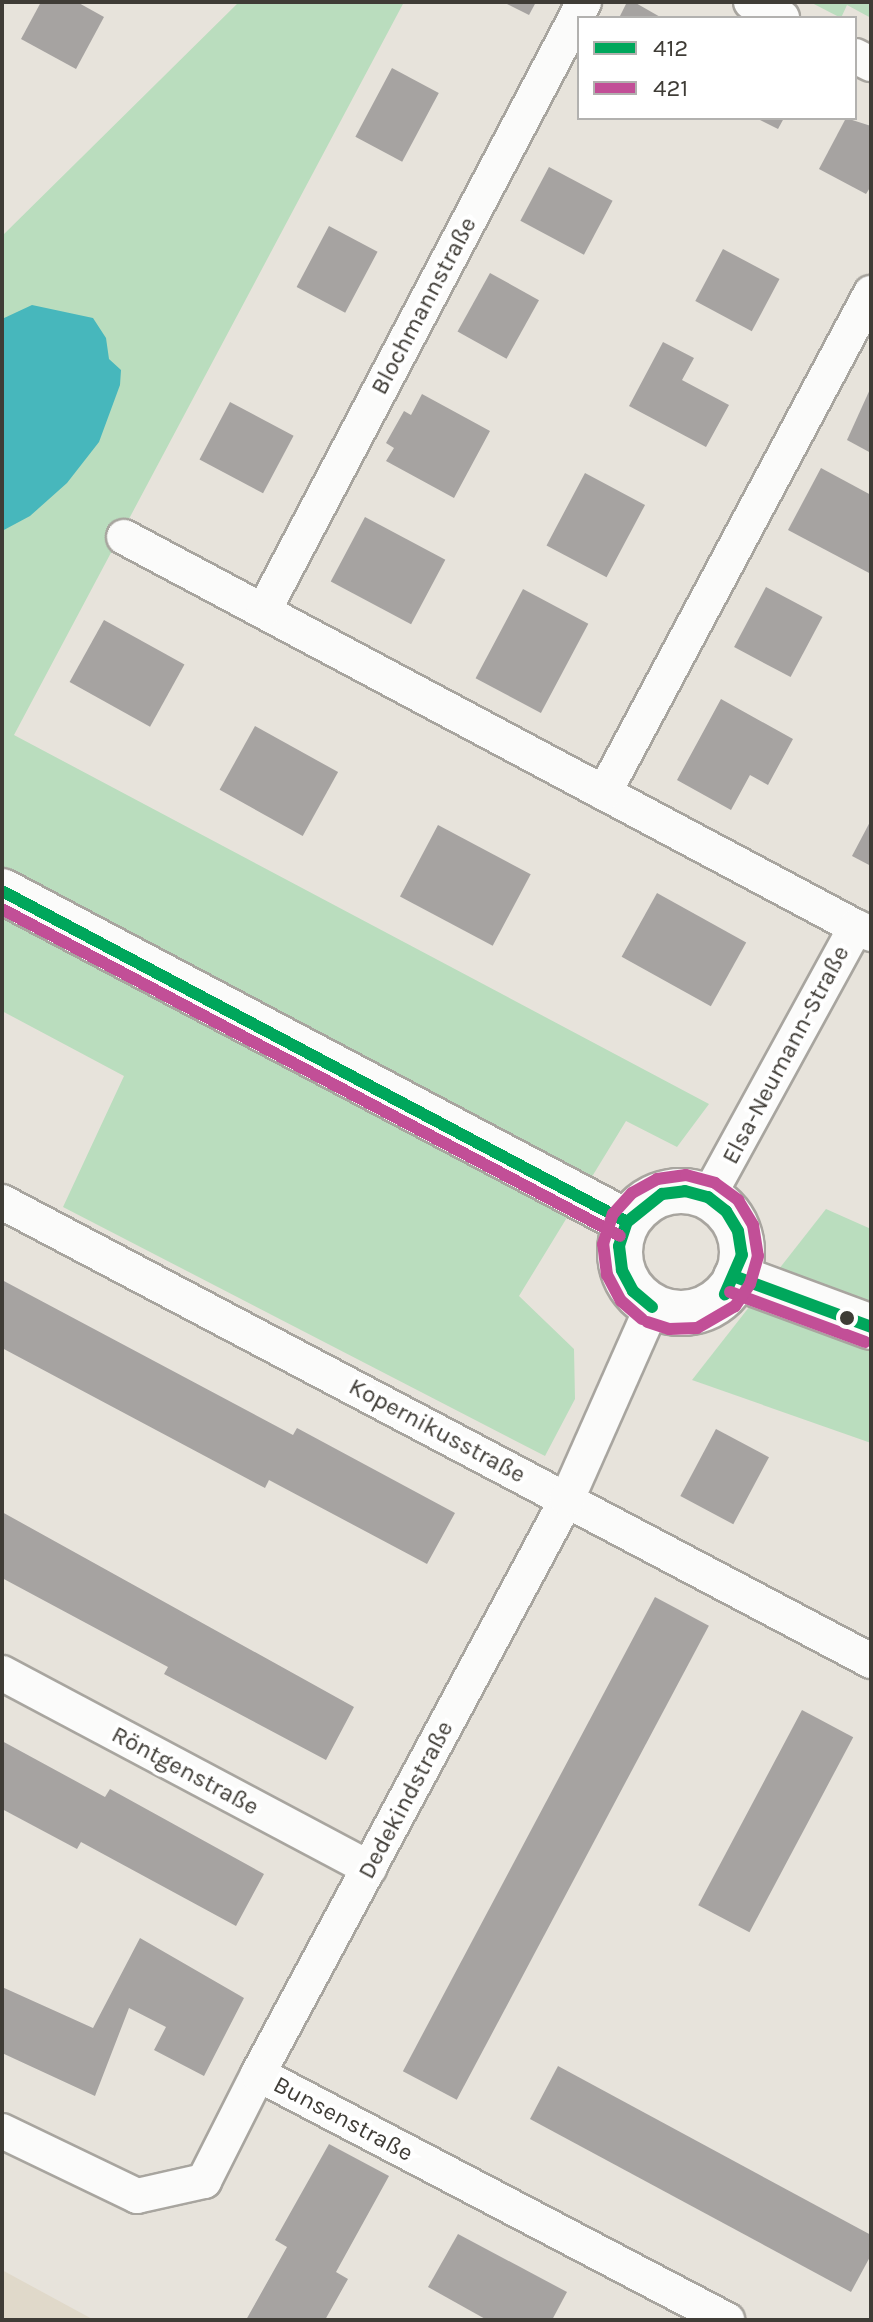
<!DOCTYPE html>
<html>
<head>
<meta charset="utf-8">
<style>
	body { margin:0 }
	#map { position:relative; width:873px; height:2322px; overflow:hidden; background:#e7e3db; font-family:Karla,sans-serif }
	div>[style] { position:absolute }
	[style*='--x'] { left:calc(var(--x)*1px); top:calc(var(--y)*1px); width:calc(var(--w)*1px); rotate:calc(var(--a)*1deg) }
	.built>* { inset:0; background:#e0d9ca }
	.green>* { inset:0; background:#baddbe }
	.water>* { inset:0; background:#47b7bc }
	.building>* { inset:0; background:#a6a3a1; transform-origin:0 0 }
	.roads { filter:drop-shadow(2px 0 #a8a59f) drop-shadow(-2px 0 #a8a59f) drop-shadow(0 2px #a8a59f) drop-shadow(0 -2px #a8a59f) }
	.street>* { height:34px; margin:-17px; padding:0 17px; transform-origin:17px; border-radius:17px; background:#fbfbfa }
	.secondary>* { height:44px; margin:-22px; padding:0 22px; transform-origin:22px; border-radius:22px; background:#fbfbfa }
	.secondary>.ring { margin:-22px; padding:0; box-sizing:content-box; background:none; border:44px solid #fbfbfa; border-radius:50% }
	.bus-1>* { height:12px; margin:-6px; padding:0 6px; transform-origin:6px; border-radius:6px; background:#00a75c }
	.bus-2>* { height:12px; margin:-6px; padding:0 6px; transform-origin:6px; border-radius:6px; background:#c24f97 }
	.dots>* { width:22px; height:22px; translate:-50% -50%; box-sizing:border-box; border:4px solid #fff; border-radius:50% }
	span { translate:-50% -50%; white-space:nowrap; text-align:center; line-height:1.15; -webkit-text-stroke:8px #fff; paint-order:stroke }
	.street-label { font-size:24px; color:#3f3c36 }
	.frame { position:absolute; inset:0; border:4px solid #3f3c36; pointer-events:none }
	.legend { position:absolute; left:577px; top:16px; width:280px; height:104px; box-sizing:border-box; background:#fff; border:2px solid #b2b1af; margin:0; padding:10px 14px; list-style:none; font-size:24px; color:#3f3c36 }
	.legend li { display:flex; align-items:center; gap:16px; height:40px }
	.legend b { width:40px; border:2px solid #b2b1af }
</style>
</head>
<body>
<div id="map">
	<div class="built">
		<div style="clip-path:polygon(2px 2270px,94px 2320px,2px 2320px)"></div>
	</div>
	<div class="green">
		<div style="clip-path:polygon(239px 2px,404px 2px,14px 735px,709px 1104px,677px 1147px,626px 1121px,519px 1296px,574px 1349px,575px 1399px,545px 1456px,63px 1207px,124px 1076px,2px 1011px,2px 236px)"></div>
		<div style="clip-path:polygon(810px 2px,871px 2px,871px 18px,847px 5px,841px 18px)"></div>
		<div style="clip-path:polygon(826px 1209px,871px 1229px,871px 1443px,692px 1380px)"></div>
	</div>
	<div class="water">
		<div style="clip-path:polygon(32px 305px,93px 318px,106px 338px,109px 359px,121px 370px,120px 385px,99px 442px,67px 483px,30px 516px,2px 531px,2px 319px)"></div>
	</div>
	<div class="building">
		<div style="clip-path:polygon(41px 2px,77px 2px,104px 17px,76px 69px,21px 39px)"></div>
		<div style="clip-path:polygon(503px 2px,536px 2px,529px 15px)"></div>
		<div style="clip-path:polygon(627px 2px,634px 2px,662px 18px,619px 18px)"></div>
		<div style="left:392px;top:68px;width:53px;height:78px;rotate:28deg"></div>
		<div style="clip-path:polygon(756px 118px,784px 118px,778px 129px)"></div>
		<div style="clip-path:polygon(846px 118px,871px 126px,871px 186px,866px 194px,819px 169px)"></div>
		<div style="left:549px;top:167px;width:72px;height:61px;rotate:28deg"></div>
		<div style="left:329px;top:226px;width:55px;height:69px;rotate:28deg"></div>
		<div style="left:723px;top:249px;width:64px;height:59px;rotate:28deg"></div>
		<div style="left:490px;top:273px;width:56px;height:67px;rotate:29deg"></div>
		<div style="clip-path:polygon(663px 342px,694px 358px,682px 380px,729px 405px,706px 447px,629px 406px)"></div>
		<div style="clip-path:polygon(871px 387px,871px 453px,847px 440px)"></div>
		<div style="clip-path:polygon(422px 394px,490px 431px,454px 498px,386px 461px,394px 448px,386px 443px,404px 411px,411px 415px)"></div>
		<div style="left:230px;top:402px;width:72px;height:65px;rotate:28deg"></div>
		<div style="clip-path:polygon(821px 468px,871px 495px,871px 574px,788px 530px)"></div>
		<div style="left:585px;top:473px;width:68px;height:82px;rotate:28deg"></div>
		<div style="left:365px;top:517px;width:91px;height:73px;rotate:28deg"></div>
		<div style="left:766px;top:587px;width:64px;height:68px;rotate:28deg"></div>
		<div style="left:523px;top:589px;width:74px;height:101px;rotate:28deg"></div>
		<div style="left:104px;top:620px;width:92px;height:71px;rotate:29deg"></div>
		<div style="clip-path:polygon(721px 699px,793px 739px,768px 785px,750px 775px,731px 810px,677px 780px)"></div>
		<div style="left:255px;top:726px;width:95px;height:73px;rotate:29deg"></div>
		<div style="clip-path:polygon(871px 820px,871px 866px,852px 856px)"></div>
		<div style="left:438px;top:825px;width:105px;height:81px;rotate:28deg"></div>
		<div style="left:657px;top:893px;width:102px;height:73px;rotate:29deg"></div>
		<div style="clip-path:polygon(2px 1280px,293px 1435px,297px 1428px,455px 1513px,427px 1564px,269px 1480px,265px 1488px,2px 1348px)"></div>
		<div style="left:716px;top:1429px;width:60px;height:76px;rotate:28deg"></div>
		<div style="clip-path:polygon(2px 1512px,354px 1707px,326px 1760px,164px 1674px,168px 1667px,2px 1578px)"></div>
		<div style="left:655px;top:1597px;width:61px;height:537px;rotate:28deg"></div>
		<div style="left:802px;top:1710px;width:58px;height:221px;rotate:28deg"></div>
		<div style="clip-path:polygon(2px 1741px,105px 1797px,110px 1789px,264px 1874px,236px 1926px,81px 1842px,77px 1849px,2px 1809px)"></div>
		<div style="clip-path:polygon(140px 1938px,244px 1998px,204px 2076px,154px 2050px,166px 2027px,129px 2008px,95px 2096px,2px 2053px,2px 1987px,93px 2028px)"></div>
		<div style="clip-path:polygon(558px 2066px,871px 2235px,871px 2255px,851px 2292px,530px 2119px)"></div>
		<div style="clip-path:polygon(329px 2144px,389px 2176px,336px 2272px,348px 2279px,325px 2320px,246px 2320px,287px 2247px,275px 2240px)"></div>
		<div style="clip-path:polygon(458px 2234px,567px 2292px,552px 2320px,487px 2320px,428px 2287px)"></div>
	</div>
	<div class="roads">
		<div class="street">
			<div style="--x:751;--y:2;--w:35;--a:27"></div>
			<div style="--x:855;--y:56;--w:18;--a:27"></div>
			<div style="--x:124;--y:537;--w:829;--a:28.05"></div>
			<div style="--x:264;--y:610;--w:687;--a:-62.24"></div>
			<div style="--x:604;--y:793;--w:567;--a:-61.9"></div>
			<div style="--x:708;--y:1197;--w:308;--a:-61.3"></div>
			<div style="--x:856;--y:927;--w:17;--a:25"></div>
			<div style="--x:2;--y:1202;--w:983;--a:27.84"></div>
			<div style="--x:2;--y:1673;--w:416;--a:28"></div>
			<div style="--x:258;--y:2074;--w:653;--a:-61.75"></div>
			<div style="--x:567;--y:1499;--w:210;--a:-66.1"></div>
			<div style="--x:2;--y:2131;--w:150;--a:25.7"></div>
			<div style="--x:137;--y:2196;--w:69;--a:-12.6"></div>
			<div style="--x:204;--y:2181;--w:120;--a:-63.2"></div>
			<div style="--x:258;--y:2074;--w:530;--a:27.68"></div>
		</div>
		<div class="secondary">
			<div style="--x:2;--y:891;--w:707;--a:27.91"></div>
			<div class="ring" style="left:620px;top:1191px;width:78px;height:78px"></div>
			<div style="--x:736;--y:1277;--w:144;--a:20.3"></div>
		</div>
	</div>
	<div class="bus-1">
		<div style="--x:2;--y:891;--w:707;--a:27.91"></div>
		<div style="--x:736;--y:1277;--w:144;--a:20.3"></div>
		<div style="--x:652;--y:1307;--w:25;--a:-140"></div>
		<div style="--x:633;--y:1291;--w:24;--a:-118"></div>
		<div style="--x:622;--y:1270;--w:24;--a:-97"></div>
		<div style="--x:619;--y:1246;--w:25;--a:-72"></div>
		<div style="--x:627;--y:1222;--w:45;--a:-38.7"></div>
		<div style="--x:662;--y:1194;--w:23;--a:-7"></div>
		<div style="--x:685;--y:1191;--w:24;--a:15"></div>
		<div style="--x:708;--y:1197;--w:23;--a:38"></div>
		<div style="--x:726;--y:1211;--w:23;--a:59"></div>
		<div style="--x:738;--y:1231;--w:24;--a:81"></div>
		<div style="--x:742;--y:1255;--w:43;--a:113.6"></div>
	</div>
	<div class="bus-2">
		<div style="--x:2;--y:909;--w:699;--a:27.88"></div>
		<div style="--x:730;--y:1292;--w:144;--a:20.3"></div>
		<div style="--x:642;--y:1319;--w:28;--a:-139"></div>
		<div style="--x:621;--y:1301;--w:30;--a:-118"></div>
		<div style="--x:607;--y:1275;--w:31;--a:-97"></div>
		<div style="--x:603;--y:1244;--w:32;--a:-72"></div>
		<div style="--x:613;--y:1214;--w:28;--a:-48"></div>
		<div style="--x:632;--y:1193;--w:29;--a:-29"></div>
		<div style="--x:657;--y:1179;--w:29;--a:-8"></div>
		<div style="--x:686;--y:1175;--w:30;--a:15"></div>
		<div style="--x:715;--y:1183;--w:29;--a:36"></div>
		<div style="--x:738;--y:1200;--w:29;--a:59"></div>
		<div style="--x:753;--y:1225;--w:31;--a:81"></div>
		<div style="--x:758;--y:1256;--w:29;--a:106"></div>
		<div style="--x:750;--y:1284;--w:27;--a:124"></div>
		<div style="--x:735;--y:1306;--w:44;--a:149.9"></div>
		<div style="--x:697;--y:1328;--w:28;--a:178"></div>
		<div style="--x:669;--y:1329;--w:23;--a:-162"></div>
	</div>
	<div class="dots">
		<div style="left:847px;top:1318px;background:#3f3c36"></div>
	</div>
	<div class="street-label">
		<span style="left:424px;top:306px;rotate:-62deg">Blochmannstraße</span>
		<span style="left:786px;top:1055px;rotate:-62deg">Elsa-Neumann-Straße</span>
		<span style="left:437px;top:1431px;rotate:28deg">Kopernikusstraße</span>
		<span style="left:185px;top:1771px;rotate:28deg">Röntgenstraße</span>
		<span style="left:406px;top:1800px;rotate:-62deg">Dedekindstraße</span>
		<span style="left:343px;top:2119px;rotate:28deg">Bunsenstraße</span>
	</div>
	<div class="frame"></div>
	<ul class="legend">
	<li><b style="height:10px;background:#00a75c"></b>412</li>
	<li><b style="height:10px;background:#c24f97"></b>421</li>
	</ul>
</div>
</body>
</html>
